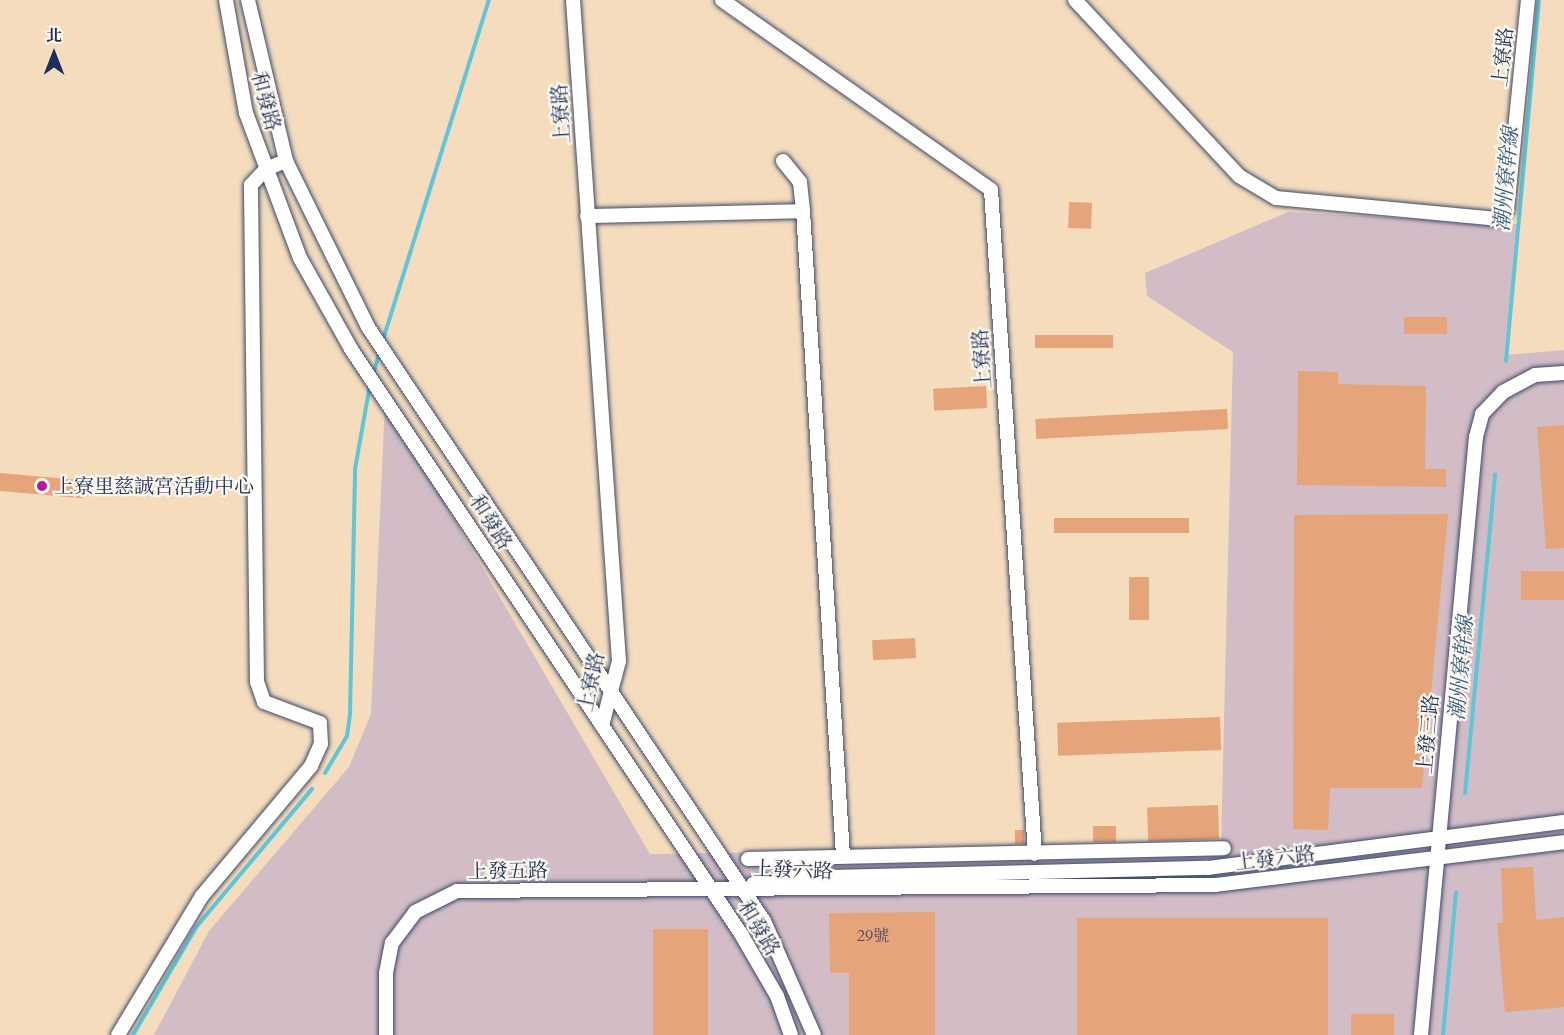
<!DOCTYPE html>
<html>
<head>
<meta charset="utf-8">
<style>
	body { margin:0 }
	#map { position:relative; width:1564px; height:1035px; overflow:hidden; background:#f4dcbd; font-family:Cardo,"Noto Serif TC",serif }
	div>[style] { position:absolute }
	.industrial>* { inset:0; background:#d2bdc6 }
	.stream>* { height:4px; margin:-2px; padding:0 2px; transform-origin:2px; border-radius:2px; background:#5dc6d9 }
	.building>* { inset:0; background:#e5a47a; transform-origin:0 0 }
	.roads { filter:drop-shadow(0 0 2px #3c496c) drop-shadow(0 0 2px #3c496c) }
	.minor>* { height:14px; margin:-7px; padding:0 7px; transform-origin:7px; border-radius:7px; background:#fff }
	.dots>* { width:16px; height:16px; translate:-50% -50%; box-sizing:border-box; border:3px solid #fbf7ec; border-radius:50% }
	span { translate:-50% -50%; white-space:nowrap; text-align:center; line-height:1.15; -webkit-text-stroke:4.5px #fbf7ec; paint-order:stroke }
	.number-label { font-size:16px; color:#4e4c65 }
	.number-label span { -webkit-text-stroke-width:0 }
	.street-label { font-size:20px; color:#1b2f5e }
	.poi-label { font-size:20px; color:#1b2f5e }
	.left { translate:0 -50%; text-align:left }
	.water-label { font-size:21px; color:#2f5c83; font-style:italic }
	.north { position:absolute; left:24px; top:24px; width:60px; height:60px; -webkit-text-stroke:4px #fbf7ec; paint-order:stroke; rotate:0deg; font-size:16px; font-weight:700; line-height:24px; text-align:center; color:#1b2f5e }
	.north::after { content:''; display:block; margin:auto; width:21px; height:27px; background:#1b2f5e; clip-path:polygon(50% 0,100% 100%,50% 72%,0 100%) }
</style>
</head>
<body>
<div id="map">
	<div class="industrial">
		<div style="clip-path:polygon(1288px 212px,1517px 224px,1507px 355px,1564px 350px,1564px 1035px,154px 1035px,209px 931px,349px 767px,371px 714px,385px 401px,650px 854px,1221px 845px,1233px 352px,1147px 296px,1145px 273px)"></div>
	</div>
	<div class="stream">
		<div style="left:382px;top:343px;width:359px;rotate:-72.7deg"></div>
		<div style="left:1506px;top:361px;width:363px;rotate:-84.8deg"></div>
		<div style="left:373px;top:375px;width:26px;rotate:-74deg"></div>
		<div style="left:325px;top:773px;width:43px;rotate:-59.3deg"></div>
		<div style="left:347px;top:736px;width:22px;rotate:-82deg"></div>
		<div style="left:350px;top:714px;width:245px;rotate:-88.8deg"></div>
		<div style="left:355px;top:469px;width:85px;rotate:-79.9deg"></div>
		<div style="left:1465px;top:793px;width:320px;rotate:-84.6deg"></div>
		<div style="left:133px;top:1035px;width:126px;rotate:-59.6deg"></div>
		<div style="left:197px;top:926px;width:179px;rotate:-50deg"></div>
		<div style="left:1443px;top:1035px;width:143px;rotate:-84.8deg"></div>
	</div>
	<div class="building">
		<div style="left:1069px;top:202px;width:23px;height:26px;rotate:2deg"></div>
		<div style="left:1404px;top:317px;width:43px;height:17px"></div>
		<div style="left:1113px;top:335px;width:13px;height:78px;rotate:90deg"></div>
		<div style="clip-path:polygon(1298px 371px,1338px 372px,1338px 384px,1426px 386px,1425px 469px,1446px 469px,1446px 487px,1297px 485px)"></div>
		<div style="left:986px;top:386px;width:22px;height:53px;rotate:87deg"></div>
		<div style="left:1227px;top:409px;width:20px;height:192px;rotate:87deg"></div>
		<div style="clip-path:polygon(1564px 425px,1564px 548px,1546px 549px,1537px 427px)"></div>
		<div style="left:0;top:473px;width:85px;height:18px;rotate:5deg"></div>
		<div style="clip-path:polygon(1448px 514px,1422px 788px,1330px 788px,1328px 830px,1293px 829px,1294px 515px)"></div>
		<div style="left:1189px;top:518px;width:15px;height:135px;rotate:90deg"></div>
		<div style="left:1564px;top:571px;width:29px;height:43px;rotate:90deg"></div>
		<div style="left:1129px;top:577px;width:20px;height:43px"></div>
		<div style="left:915px;top:638px;width:20px;height:43px;rotate:87deg"></div>
		<div style="left:1220px;top:717px;width:33px;height:163px;rotate:88deg"></div>
		<div style="left:1218px;top:805px;width:34px;height:71px;rotate:88deg"></div>
		<div style="left:1093px;top:826px;width:23px;height:16px"></div>
		<div style="left:1015px;top:830px;width:9px;height:14px"></div>
		<div style="clip-path:polygon(1533px 867px,1536px 920px,1564px 917px,1564px 1007px,1505px 1012px,1497px 923px,1503px 923px,1501px 868px)"></div>
		<div style="clip-path:polygon(935px 912px,935px 1035px,849px 1035px,849px 973px,830px 973px,829px 913px)"></div>
		<div style="left:1328px;top:918px;width:117px;height:251px;rotate:90deg"></div>
		<div style="left:653px;top:929px;width:55px;height:106px"></div>
		<div style="left:1351px;top:1014px;width:43px;height:21px"></div>
	</div>
	<div class="roads">
		<div class="minor">
			<div style="left:226px;top:0;width:115px;rotate:80deg"></div>
			<div style="left:246px;top:113px;width:155px;rotate:69.6deg"></div>
			<div style="left:300px;top:258px;width:104px;rotate:60.7deg"></div>
			<div style="left:351px;top:349px;width:703px;rotate:56.31deg"></div>
			<div style="left:741px;top:934px;width:72px;rotate:59.9deg"></div>
			<div style="left:777px;top:996px;width:41px;rotate:70.3deg"></div>
			<div style="left:248px;top:0;width:165px;rotate:76.7deg"></div>
			<div style="left:286px;top:161px;width:185px;rotate:63.7deg"></div>
			<div style="left:368px;top:327px;width:714px;rotate:56.31deg"></div>
			<div style="left:764px;top:921px;width:124px;rotate:66.3deg"></div>
			<div style="left:573px;top:0;width:663px;rotate:86.02deg"></div>
			<div style="left:619px;top:661px;width:67px;rotate:104.7deg"></div>
			<div style="left:722px;top:0;width:329px;rotate:35.2deg"></div>
			<div style="left:991px;top:190px;width:665px;rotate:86.21deg"></div>
			<div style="left:1075px;top:0;width:241px;rotate:47deg"></div>
			<div style="left:1239px;top:176px;width:43px;rotate:30.7deg"></div>
			<div style="left:1276px;top:198px;width:222px;rotate:5.4deg"></div>
			<div style="left:1497px;top:219px;width:13px;rotate:-42deg"></div>
			<div style="left:1507px;top:210px;width:211px;rotate:-84.3deg"></div>
			<div style="left:783px;top:161px;width:27px;rotate:51deg"></div>
			<div style="left:800px;top:182px;width:29px;rotate:84deg"></div>
			<div style="left:803px;top:211px;width:645px;rotate:86.45deg"></div>
			<div style="left:587px;top:216px;width:216px;rotate:-1.3deg"></div>
			<div style="left:748px;top:859px;width:476px;rotate:-1.3deg"></div>
			<div style="left:753px;top:884px;width:38px;rotate:-9deg"></div>
			<div style="left:791px;top:878px;width:417px;rotate:-1.4deg"></div>
			<div style="left:1208px;top:868px;width:359px;rotate:-7.4deg"></div>
			<div style="left:118px;top:1035px;width:162px;rotate:-58.9deg"></div>
			<div style="left:202px;top:896px;width:170px;rotate:-50deg"></div>
			<div style="left:311px;top:766px;width:24px;rotate:-66deg"></div>
			<div style="left:321px;top:744px;width:21px;rotate:-93deg"></div>
			<div style="left:320px;top:723px;width:60px;rotate:-159.4deg"></div>
			<div style="left:264px;top:702px;width:21px;rotate:-109deg"></div>
			<div style="left:257px;top:682px;width:497px;rotate:-90.7deg"></div>
			<div style="left:251px;top:185px;width:22px;rotate:-47deg"></div>
			<div style="left:266px;top:169px;width:22px;rotate:-22deg"></div>
			<div style="left:386px;top:1035px;width:62px;rotate:-90deg"></div>
			<div style="left:386px;top:973px;width:31px;rotate:-79deg"></div>
			<div style="left:392px;top:943px;width:39px;rotate:-53deg"></div>
			<div style="left:415px;top:912px;width:47px;rotate:-26.6deg"></div>
			<div style="left:457px;top:891px;width:758px;rotate:-0.45deg"></div>
			<div style="left:1215px;top:885px;width:352px;rotate:-7deg"></div>
			<div style="left:1421px;top:1035px;width:601px;rotate:-84.75deg"></div>
			<div style="left:1476px;top:437px;width:24px;rotate:-75deg"></div>
			<div style="left:1482px;top:414px;width:30px;rotate:-46deg"></div>
			<div style="left:1503px;top:392px;width:36px;rotate:-28deg"></div>
			<div style="left:1535px;top:375px;width:29px;rotate:-4deg"></div>
		</div>
	</div>
	<div class="dots">
		<div style="left:42px;top:486px;background:#b5179e"></div>
	</div>
	<div class="number-label">
		<span style="left:873px;top:936px">29號</span>
	</div>
	<div class="street-label">
		<span style="left:1503px;top:57px;rotate:-84deg">上寮路</span>
		<span style="left:266px;top:101px;rotate:75deg">和發路</span>
		<span style="left:561px;top:114px;rotate:-94deg">上寮路</span>
		<span style="left:982px;top:359px;rotate:-94deg">上寮路</span>
		<span style="left:491px;top:522px;rotate:58deg">和發路</span>
		<span style="left:591px;top:682px;rotate:-78deg">上寮路</span>
		<span style="left:1428px;top:734px;rotate:-85deg">上發三路</span>
		<span style="left:1275px;top:858px;rotate:-7deg">上發六路</span>
		<span style="left:793px;top:870px;rotate:2deg">上發六路</span>
		<span style="left:508px;top:871px;rotate:-1deg">上發五路</span>
		<span style="left:759px;top:928px;rotate:59deg">和發路</span>
	</div>
	<div class="poi-label">
		<span class="left" style="left:54px;top:486px">上寮里慈誠宮活動中心</span>
	</div>
	<div class="water-label">
		<span style="left:1507px;top:179px;rotate:-85deg">潮州寮幹線</span>
		<span style="left:1462px;top:668px;rotate:-85deg">潮州寮幹線</span>
	</div>
	<div class="north">北</div>
</div>
</body>
</html>
